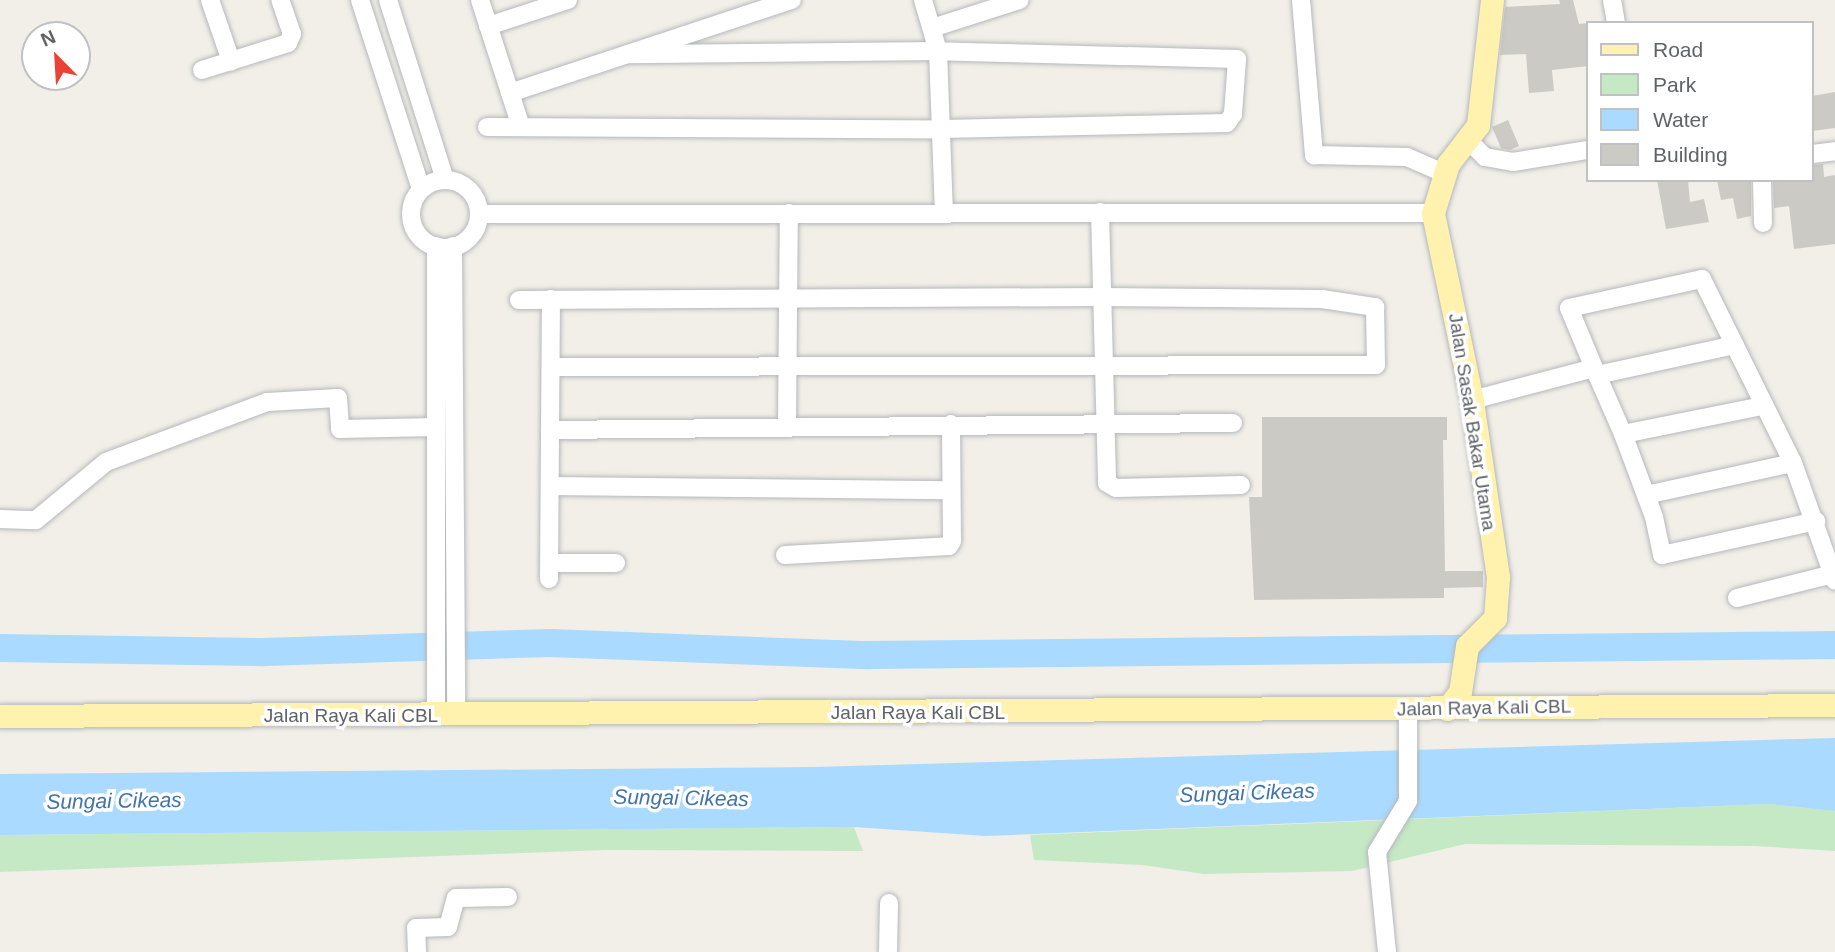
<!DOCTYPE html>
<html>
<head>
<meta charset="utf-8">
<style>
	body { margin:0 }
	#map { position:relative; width:1835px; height:952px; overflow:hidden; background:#f1efe8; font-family:Helvetica,sans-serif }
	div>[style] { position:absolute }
	.green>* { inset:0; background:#c5e8c5 }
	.water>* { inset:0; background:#aadaff }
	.river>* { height:28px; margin:-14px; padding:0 14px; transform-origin:14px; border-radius:14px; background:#aadaff }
	.building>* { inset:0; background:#cccac5 }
	.roads { filter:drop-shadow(0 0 2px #b5b8bc) drop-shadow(0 0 2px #b5b8bc) }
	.minor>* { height:18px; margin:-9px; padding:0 9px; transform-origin:9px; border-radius:9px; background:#fff }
	.minor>.ring { margin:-9px; padding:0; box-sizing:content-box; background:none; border:18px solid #fff; border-radius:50% }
	.major>* { height:23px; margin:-11.5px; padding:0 11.5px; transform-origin:11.5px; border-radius:11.5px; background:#fff2af }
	span { translate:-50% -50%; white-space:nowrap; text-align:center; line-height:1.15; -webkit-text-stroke:7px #fff; paint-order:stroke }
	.street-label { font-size:19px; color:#5f6368 }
	.water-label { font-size:21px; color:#4174aa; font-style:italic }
	.legend { position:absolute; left:1586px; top:21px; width:228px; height:161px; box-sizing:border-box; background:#fff; border:2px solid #bfc1c3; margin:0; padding:9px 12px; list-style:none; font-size:21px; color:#5f6368 }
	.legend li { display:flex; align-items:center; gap:14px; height:35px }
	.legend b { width:35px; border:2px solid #bfc1c3 }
	.north { position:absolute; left:21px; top:21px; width:70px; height:70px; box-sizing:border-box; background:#fff; border:2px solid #bfc1c3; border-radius:50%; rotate:336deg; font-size:19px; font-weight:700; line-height:28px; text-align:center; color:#5f6368 }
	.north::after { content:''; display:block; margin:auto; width:24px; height:32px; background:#ea4335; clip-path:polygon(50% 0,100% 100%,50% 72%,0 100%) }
</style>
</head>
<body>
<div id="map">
	<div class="green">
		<div style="clip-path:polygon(1768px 804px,1835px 811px,1835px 851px,1754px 846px,1465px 844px,1352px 871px,1204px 874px,1143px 865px,1034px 860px,1030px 835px)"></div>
		<div style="clip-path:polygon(854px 827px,863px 851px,606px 850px,0 872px,0 835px)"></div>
	</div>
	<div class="water">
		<div style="clip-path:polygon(1835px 738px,1835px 811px,1768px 804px,985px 836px,854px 827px,0 835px,0 774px,814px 767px)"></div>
	</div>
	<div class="river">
		<div style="left:0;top:648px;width:264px;rotate:0.9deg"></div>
		<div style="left:264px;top:652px;width:286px;rotate:-1.8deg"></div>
		<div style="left:550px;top:643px;width:319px;rotate:2.2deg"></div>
		<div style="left:869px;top:655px;width:966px;rotate:-0.59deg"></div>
	</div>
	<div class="building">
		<div style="clip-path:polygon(1559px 0,1573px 0,1579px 24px,1588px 23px,1588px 66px,1552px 70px,1554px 91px,1529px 93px,1526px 54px,1500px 55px,1505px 7px,1560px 4px)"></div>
		<div style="clip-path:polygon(1835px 92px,1835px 128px,1812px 131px,1812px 96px)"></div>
		<div style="clip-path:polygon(1508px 120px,1519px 146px,1510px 150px,1501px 148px,1492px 127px)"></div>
		<div style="clip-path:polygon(1823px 164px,1824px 177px,1835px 175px,1835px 244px,1794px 249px,1789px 206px,1774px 208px,1773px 180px,1812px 180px,1812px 165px)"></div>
		<div style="clip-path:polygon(1657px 180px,1688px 180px,1690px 202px,1704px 199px,1709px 222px,1666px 229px)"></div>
		<div style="clip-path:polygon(1717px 180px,1751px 180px,1751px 216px,1737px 219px,1733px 198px,1721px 200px)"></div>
		<div style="clip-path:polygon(1262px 417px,1447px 417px,1447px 440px,1443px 440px,1445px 571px,1483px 571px,1483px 587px,1444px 588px,1444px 598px,1254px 600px,1249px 497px,1262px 497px)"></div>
	</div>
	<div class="roads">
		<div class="minor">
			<div style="left:210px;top:0;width:65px;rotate:71deg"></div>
			<div style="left:360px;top:0;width:199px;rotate:72.1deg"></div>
			<div style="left:388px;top:0;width:189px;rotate:72.4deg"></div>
			<div style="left:480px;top:0;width:133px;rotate:72.1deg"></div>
			<div style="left:923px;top:0;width:53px;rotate:73.6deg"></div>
			<div style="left:938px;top:51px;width:162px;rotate:87.9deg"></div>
			<div style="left:1301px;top:0;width:156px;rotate:85.2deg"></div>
			<div style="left:1314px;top:155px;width:93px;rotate:1.2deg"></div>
			<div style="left:1407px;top:157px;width:43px;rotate:23.6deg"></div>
			<div style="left:1612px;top:0;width:23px;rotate:80deg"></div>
			<div style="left:488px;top:26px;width:84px;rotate:-18deg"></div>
			<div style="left:932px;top:28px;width:92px;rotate:-17.7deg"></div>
			<div style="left:202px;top:70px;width:90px;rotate:-17.4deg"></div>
			<div style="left:288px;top:43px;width:10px;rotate:-66deg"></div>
			<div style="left:292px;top:34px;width:36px;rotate:-109deg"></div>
			<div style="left:510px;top:93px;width:297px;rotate:-18.3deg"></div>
			<div style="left:487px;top:127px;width:455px;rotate:0.3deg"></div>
			<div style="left:942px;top:129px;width:285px;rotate:-1.2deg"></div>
			<div style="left:1227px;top:123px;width:11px;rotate:-56deg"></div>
			<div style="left:1233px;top:114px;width:55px;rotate:-85.8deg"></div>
			<div style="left:1237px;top:59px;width:299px;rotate:-178.5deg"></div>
			<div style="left:938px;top:51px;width:311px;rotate:179.4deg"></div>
			<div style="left:1469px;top:141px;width:23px;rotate:45deg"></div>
			<div style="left:1485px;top:157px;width:28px;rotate:10deg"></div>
			<div style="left:1513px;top:162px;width:76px;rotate:-9.1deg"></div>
			<div style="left:1812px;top:154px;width:23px;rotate:-7deg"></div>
			<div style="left:1762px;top:180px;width:43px;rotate:88.7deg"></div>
			<div class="ring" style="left:411px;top:180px;width:50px;height:50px"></div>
			<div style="left:1100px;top:212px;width:271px;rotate:88.5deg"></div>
			<div style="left:1107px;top:483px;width:10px;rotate:29deg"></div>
			<div style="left:1116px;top:488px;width:125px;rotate:-1.4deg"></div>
			<div style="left:479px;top:214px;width:954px;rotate:-0.06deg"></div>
			<div style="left:436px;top:246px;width:470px;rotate:90deg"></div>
			<div style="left:453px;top:246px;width:470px;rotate:89.6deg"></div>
			<div style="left:519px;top:300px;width:581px;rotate:-0.3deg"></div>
			<div style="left:1100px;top:297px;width:222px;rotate:0.5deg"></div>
			<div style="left:1322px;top:299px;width:54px;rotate:8.6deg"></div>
			<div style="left:1375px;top:307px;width:58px;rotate:89deg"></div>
			<div style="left:1376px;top:365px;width:825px;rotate:179.86deg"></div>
			<div style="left:1594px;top:368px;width:65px;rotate:-112.6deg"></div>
			<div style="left:1569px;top:308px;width:136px;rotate:-12.3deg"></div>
			<div style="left:1702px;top:279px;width:205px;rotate:63.7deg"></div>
			<div style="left:1793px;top:463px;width:125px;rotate:70.4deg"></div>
			<div style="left:1597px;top:375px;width:141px;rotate:-12.3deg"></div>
			<div style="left:1472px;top:400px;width:126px;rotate:-14.7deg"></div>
			<div style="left:1594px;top:368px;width:72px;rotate:66.3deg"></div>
			<div style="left:1762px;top:406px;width:142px;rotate:168.6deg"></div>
			<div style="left:1623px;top:434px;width:89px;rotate:69.5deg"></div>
			<div style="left:1654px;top:517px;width:39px;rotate:78deg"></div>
			<div style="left:1662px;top:555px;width:158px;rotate:-12.4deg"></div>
			<div style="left:787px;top:425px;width:212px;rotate:-89.5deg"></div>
			<div style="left:550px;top:430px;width:683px;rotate:-0.59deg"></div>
			<div style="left:550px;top:486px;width:401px;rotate:0.6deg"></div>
			<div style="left:1646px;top:495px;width:150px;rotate:-12.3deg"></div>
			<div style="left:0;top:519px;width:36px;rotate:2deg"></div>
			<div style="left:36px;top:520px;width:91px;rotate:-39.6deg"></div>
			<div style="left:106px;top:462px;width:172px;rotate:-20.4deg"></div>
			<div style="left:267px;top:402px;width:71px;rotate:-3.2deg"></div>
			<div style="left:338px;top:398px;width:31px;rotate:86deg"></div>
			<div style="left:340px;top:429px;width:96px;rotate:-1.2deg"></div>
			<div style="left:785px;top:555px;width:164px;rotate:-3.1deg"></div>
			<div style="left:949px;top:546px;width:6px;rotate:-59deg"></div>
			<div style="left:952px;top:541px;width:117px;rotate:-90.5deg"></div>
			<div style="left:550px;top:563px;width:66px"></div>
			<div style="left:549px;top:579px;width:280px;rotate:-89.6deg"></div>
			<div style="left:1737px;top:598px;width:99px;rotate:-14deg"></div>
			<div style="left:417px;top:952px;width:24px;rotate:-92deg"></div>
			<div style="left:416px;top:928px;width:32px;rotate:-2deg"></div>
			<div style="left:448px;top:927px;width:30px;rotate:-75deg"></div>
			<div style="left:456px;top:898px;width:52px;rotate:-1.1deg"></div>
			<div style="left:888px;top:952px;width:49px;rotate:-88.8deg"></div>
			<div style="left:1387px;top:952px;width:100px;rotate:-95.7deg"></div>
			<div style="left:1377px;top:852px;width:60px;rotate:-58.7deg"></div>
			<div style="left:1408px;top:801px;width:92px;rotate:-90deg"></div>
		</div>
		<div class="major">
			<div style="left:1447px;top:709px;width:21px;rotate:-53deg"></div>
			<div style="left:1460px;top:692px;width:47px;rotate:-81.3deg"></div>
			<div style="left:1467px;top:646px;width:40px;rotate:-45deg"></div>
			<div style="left:1495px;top:618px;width:41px;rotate:-85.8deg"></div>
			<div style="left:1498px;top:577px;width:179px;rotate:-98.4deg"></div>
			<div style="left:1472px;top:400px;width:191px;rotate:-101.8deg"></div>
			<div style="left:1433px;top:213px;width:51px;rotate:-73deg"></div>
			<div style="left:1448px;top:164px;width:49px;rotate:-52.4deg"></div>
			<div style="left:1478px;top:125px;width:126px;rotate:-83.6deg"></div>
			<div style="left:0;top:716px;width:1835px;rotate:-0.34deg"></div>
		</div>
	</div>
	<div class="street-label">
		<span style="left:1472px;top:422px;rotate:81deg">Jalan Sasak Bakar Utama</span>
		<span style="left:1484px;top:708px;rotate:-1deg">Jalan Raya Kali CBL</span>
		<span style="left:918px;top:713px">Jalan Raya Kali CBL</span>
		<span style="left:351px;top:716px">Jalan Raya Kali CBL</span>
	</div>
	<div class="water-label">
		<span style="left:1247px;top:793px;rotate:-2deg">Sungai Cikeas</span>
		<span style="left:681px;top:798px;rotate:1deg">Sungai Cikeas</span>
		<span style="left:114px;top:801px;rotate:-1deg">Sungai Cikeas</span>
	</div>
	<ul class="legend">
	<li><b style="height:9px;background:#fff2af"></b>Road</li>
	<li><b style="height:19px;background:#c5e8c5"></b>Park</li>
	<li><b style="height:19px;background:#aadaff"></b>Water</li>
	<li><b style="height:19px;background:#cccac5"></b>Building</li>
	</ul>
	<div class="north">N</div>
</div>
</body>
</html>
